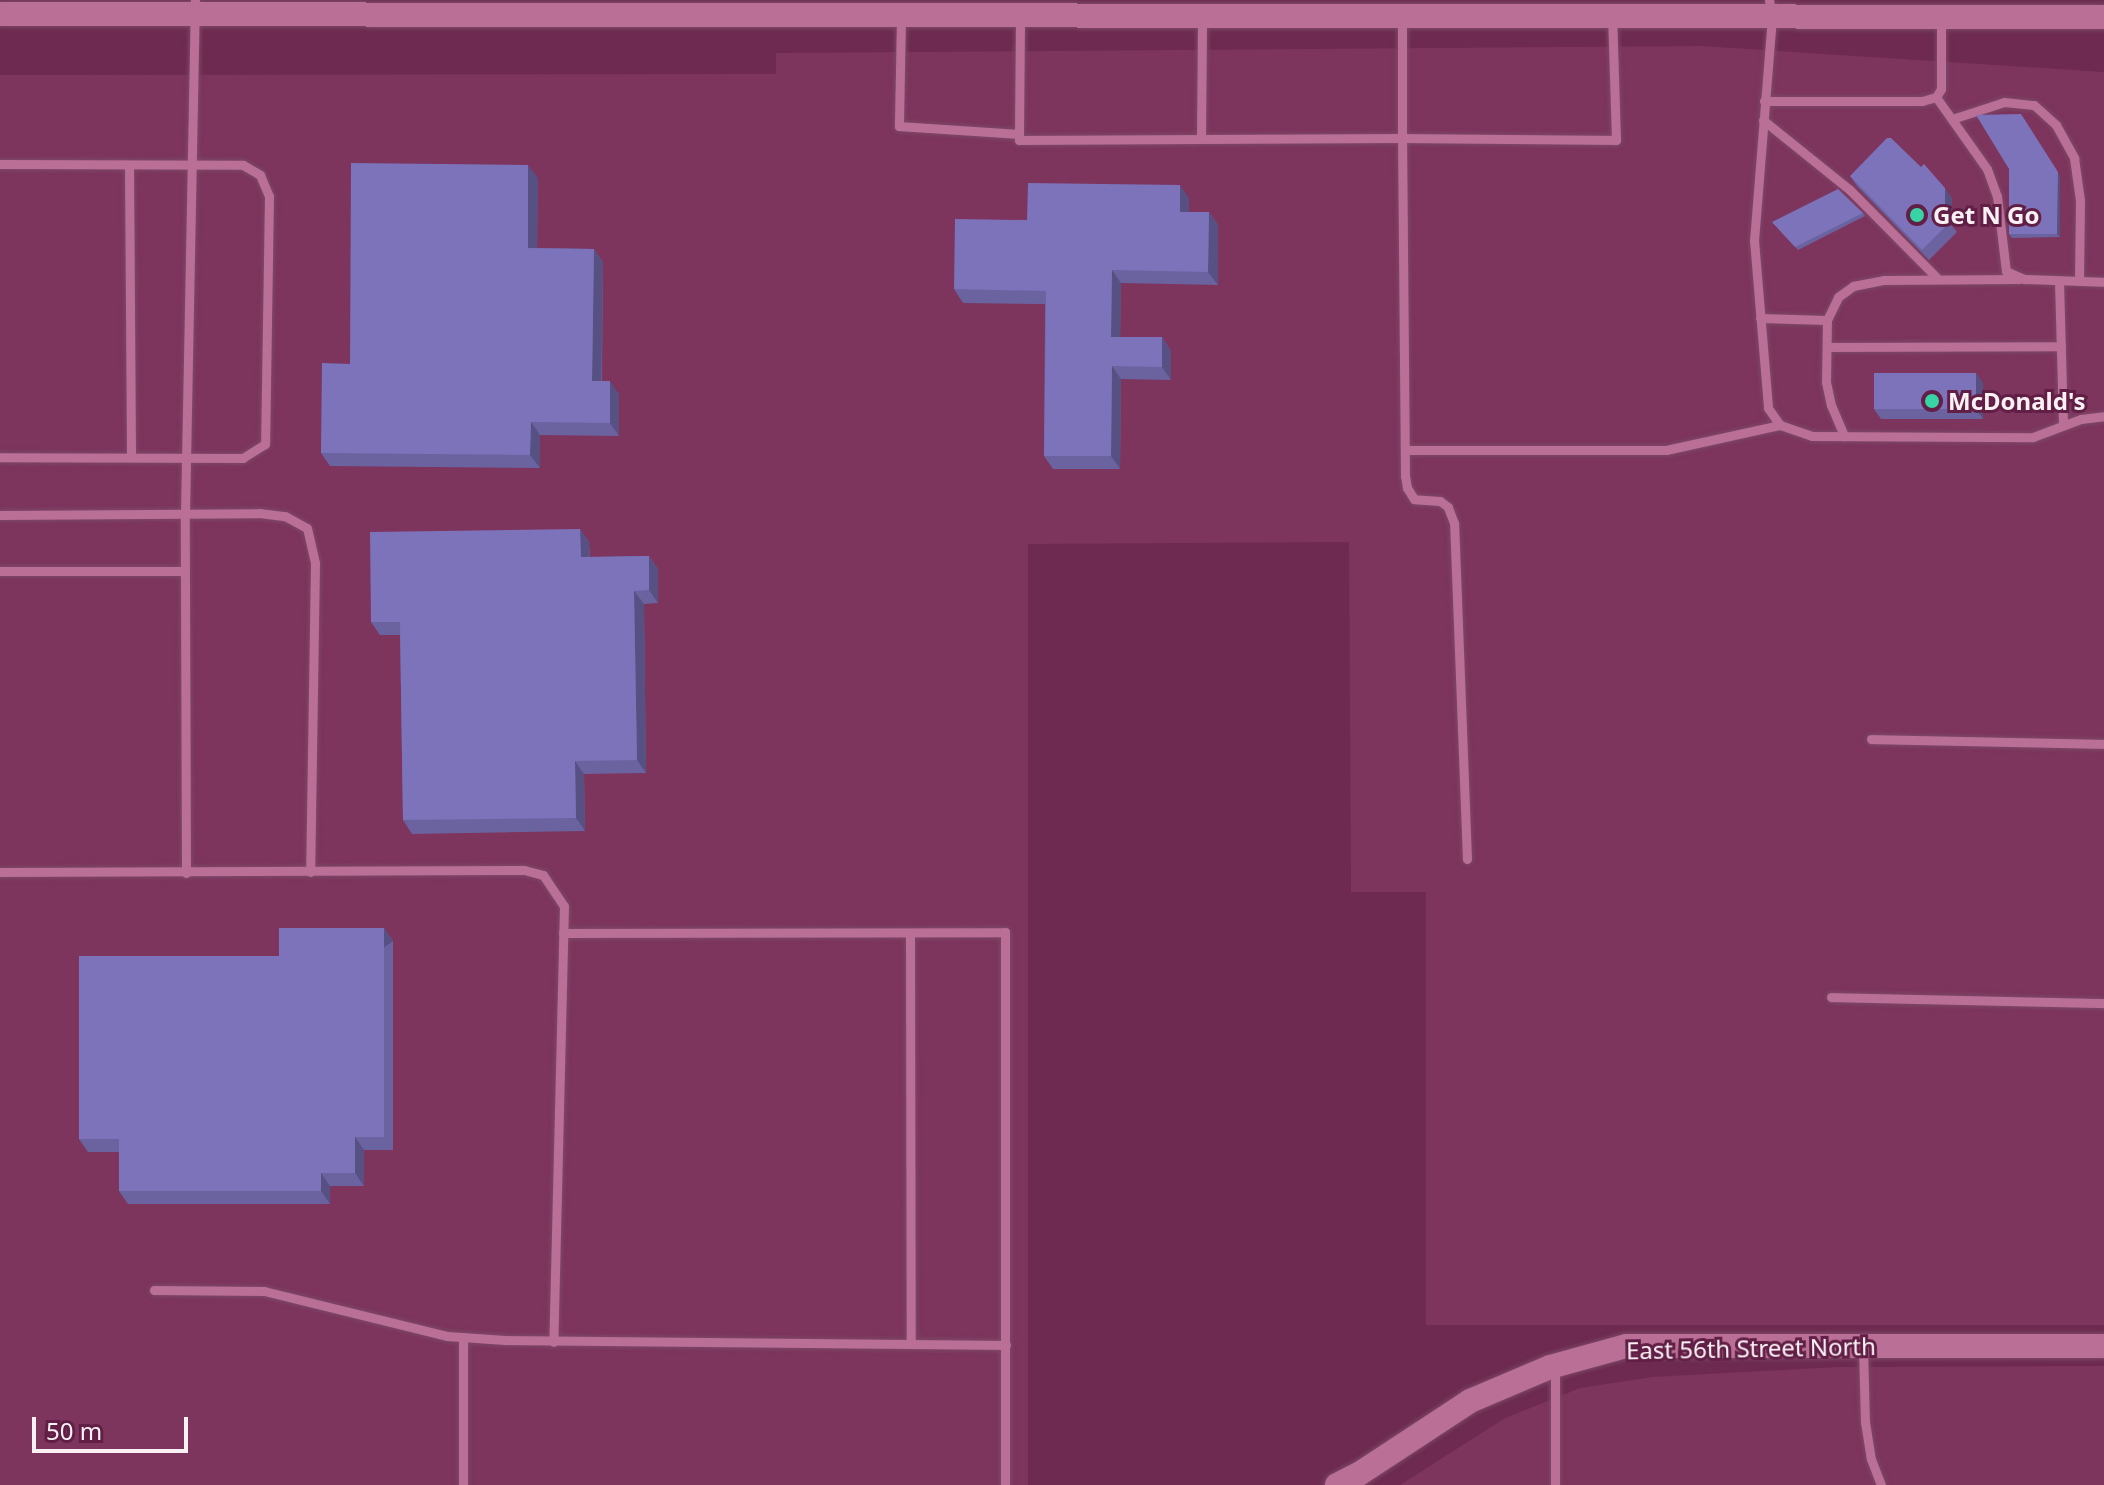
<!DOCTYPE html>
<html>
<head>
<meta charset="utf-8">
<style>
	body { margin:0 }
	#map { position:relative; width:2104px; height:1485px; overflow:hidden; background:#6e2a50; font-family:"Noto Sans",sans-serif }
	div>[style] { position:absolute }
	.built>* { inset:0; background:#7d345d }
	.roads { filter:drop-shadow(0 0 2px #7c4868) drop-shadow(0 0 2px #7c4868) }
	.lane>* { height:9px; margin:-4.5px; padding:0 4.5px; transform-origin:4.5px; border-radius:4.5px; background:#ba6f96 }
	.secondary>* { height:24px; margin:-12px; padding:0 12px; transform-origin:12px; border-radius:12px; background:#ba6f96 }
	.wall>* { inset:0; background:#6b63a0 }
	.shaded-wall>* { inset:0; background:#575082; transform-origin:0 0 }
	.building>* { inset:0; background:#7c73ba; transform-origin:0 0 }
	.dots>* { width:22px; height:22px; translate:-50% -50%; box-sizing:border-box; border:4px solid #621f46; border-radius:50% }
	span { translate:-50% -50%; white-space:nowrap; text-align:center; line-height:1.15; -webkit-text-stroke:6px #621f46; paint-order:stroke }
	.poi-label { font-size:24px; color:#faf1f5; font-weight:700 }
	.left { translate:0 -50%; text-align:left }
	.street-label { font-size:24px; color:#faf1f5 }
	.scale { position:absolute; left:32px; top:1417px; width:156px; height:36px; box-sizing:border-box; border:4px solid #faf1f5; border-top:0; padding-left:10px; font-size:24px; line-height:28px; white-space:nowrap; color:#faf1f5; -webkit-text-stroke:6px #621f46; paint-order:stroke }
</style>
</head>
<body>
<div id="map">
	<div class="built">
		<div style="clip-path:polygon(1702px 46px,2104px 72px,2104px 1325px,1426px 1325px,1426px 892px,1351px 892px,1349px 542px,1028px 544px,1028px 1485px,0 1485px,0 75px,776px 74px,776px 53px)"></div>
		<div style="clip-path:polygon(2104px 1366px,2104px 1485px,1400px 1485px,1505px 1418px,1580px 1388px,1652px 1377px,1837px 1367px)"></div>
	</div>
	<div class="roads">
		<div class="lane">
			<div style="left:1769px;top:0;width:17px;rotate:80deg"></div>
			<div style="left:1772px;top:17px;width:224px;rotate:94.6deg"></div>
			<div style="left:1754px;top:240px;width:169px;rotate:85.2deg"></div>
			<div style="left:1768px;top:408px;width:21px;rotate:55deg"></div>
			<div style="left:1780px;top:425px;width:34px;rotate:19deg"></div>
			<div style="left:1812px;top:436px;width:221px;rotate:0.3deg"></div>
			<div style="left:2033px;top:437px;width:51px;rotate:-20.6deg"></div>
			<div style="left:2081px;top:419px;width:23px;rotate:-7deg"></div>
			<div style="left:901px;top:18px;width:108px;rotate:91.1deg"></div>
			<div style="left:899px;top:126px;width:120px;rotate:3.8deg"></div>
			<div style="left:1020px;top:19px;width:121px;rotate:90.5deg"></div>
			<div style="left:1019px;top:140px;width:182px;rotate:-0.3deg"></div>
			<div style="left:1201px;top:139px;width:122px;rotate:-89.5deg"></div>
			<div style="left:1936px;top:97px;width:88px;rotate:54.7deg"></div>
			<div style="left:1987px;top:169px;width:29px;rotate:70deg"></div>
			<div style="left:1997px;top:196px;width:76px;rotate:83.2deg"></div>
			<div style="left:2006px;top:271px;width:20px;rotate:24deg"></div>
			<div style="left:2024px;top:279px;width:80px;rotate:2.1deg"></div>
			<div style="left:1764px;top:101px;width:158px"></div>
			<div style="left:1922px;top:101px;width:15px;rotate:-16deg"></div>
			<div style="left:1936px;top:97px;width:9px;rotate:-58deg"></div>
			<div style="left:1941px;top:89px;width:71px;rotate:-90deg"></div>
			<div style="left:1952px;top:119px;width:55px;rotate:-18.1deg"></div>
			<div style="left:2004px;top:102px;width:30px;rotate:6deg"></div>
			<div style="left:2034px;top:105px;width:30px;rotate:42deg"></div>
			<div style="left:2056px;top:125px;width:38px;rotate:61deg"></div>
			<div style="left:2074px;top:158px;width:42px;rotate:81.9deg"></div>
			<div style="left:2080px;top:200px;width:81px;rotate:90.7deg"></div>
			<div style="left:1763px;top:120px;width:112px;rotate:38.8deg"></div>
			<div style="left:1850px;top:190px;width:122px;rotate:45.3deg"></div>
			<div style="left:1201px;top:139px;width:201px;rotate:-0.3deg"></div>
			<div style="left:1402px;top:138px;width:120px;rotate:-90deg"></div>
			<div style="left:0;top:164px;width:243px;rotate:0.2deg"></div>
			<div style="left:243px;top:165px;width:20px;rotate:30deg"></div>
			<div style="left:260px;top:175px;width:23px;rotate:67deg"></div>
			<div style="left:269px;top:196px;width:248px;rotate:90.9deg"></div>
			<div style="left:265px;top:444px;width:26px;rotate:148deg"></div>
			<div style="left:243px;top:458px;width:243px;rotate:-179.8deg"></div>
			<div style="left:129px;top:165px;width:292px;rotate:89.6deg"></div>
			<div style="left:2059px;top:281px;width:144px;rotate:88.4deg"></div>
			<div style="left:1760px;top:318px;width:67px;rotate:1.7deg"></div>
			<div style="left:1827px;top:320px;width:25px;rotate:-64deg"></div>
			<div style="left:1838px;top:297px;width:19px;rotate:-36deg"></div>
			<div style="left:1853px;top:286px;width:32px;rotate:-11deg"></div>
			<div style="left:1884px;top:280px;width:135px;rotate:-0.4deg"></div>
			<div style="left:1827px;top:320px;width:62px;rotate:90.9deg"></div>
			<div style="left:1826px;top:382px;width:24px;rotate:78deg"></div>
			<div style="left:1831px;top:405px;width:34px;rotate:67deg"></div>
			<div style="left:1827px;top:347px;width:234px;rotate:-0.2deg"></div>
			<div style="left:1405px;top:450px;width:261px"></div>
			<div style="left:1666px;top:450px;width:117px;rotate:-12.4deg"></div>
			<div style="left:0;top:515px;width:259px;rotate:-0.4deg"></div>
			<div style="left:259px;top:513px;width:26px;rotate:7deg"></div>
			<div style="left:285px;top:516px;width:25px;rotate:29deg"></div>
			<div style="left:307px;top:528px;width:36px;rotate:77deg"></div>
			<div style="left:315px;top:563px;width:309px;rotate:90.9deg"></div>
			<div style="left:0;top:571px;width:185px"></div>
			<div style="left:1871px;top:739px;width:233px;rotate:1.2deg"></div>
			<div style="left:1467px;top:859px;width:336px;rotate:-92.2deg"></div>
			<div style="left:1454px;top:523px;width:17px;rotate:-111deg"></div>
			<div style="left:1448px;top:507px;width:10px;rotate:-143deg"></div>
			<div style="left:1440px;top:501px;width:26px;rotate:-176deg"></div>
			<div style="left:1414px;top:499px;width:13px;rotate:-122deg"></div>
			<div style="left:1407px;top:488px;width:12px;rotate:-99deg"></div>
			<div style="left:1405px;top:476px;width:338px;rotate:-90.5deg"></div>
			<div style="left:1402px;top:138px;width:214px;rotate:0.5deg"></div>
			<div style="left:1616px;top:140px;width:124px;rotate:-91.8deg"></div>
			<div style="left:0;top:872px;width:524px;rotate:-0.22deg"></div>
			<div style="left:524px;top:870px;width:20px;rotate:15deg"></div>
			<div style="left:543px;top:875px;width:37px;rotate:56deg"></div>
			<div style="left:564px;top:906px;width:436px;rotate:91.4deg"></div>
			<div style="left:186px;top:873px;width:359px;rotate:-90.2deg"></div>
			<div style="left:185px;top:514px;width:514px;rotate:-88.89deg"></div>
			<div style="left:563px;top:933px;width:442px;rotate:-0.1deg"></div>
			<div style="left:1005px;top:932px;width:553px;rotate:90deg"></div>
			<div style="left:910px;top:933px;width:411px;rotate:89.9deg"></div>
			<div style="left:1831px;top:997px;width:273px;rotate:1.3deg"></div>
			<div style="left:154px;top:1290px;width:110px;rotate:0.5deg"></div>
			<div style="left:264px;top:1291px;width:188px;rotate:13.8deg"></div>
			<div style="left:447px;top:1336px;width:58px;rotate:3.9deg"></div>
			<div style="left:505px;top:1340px;width:501px;rotate:0.57deg"></div>
			<div style="left:463px;top:1337px;width:148px;rotate:90deg"></div>
			<div style="left:1863px;top:1347px;width:75px;rotate:88.5deg"></div>
			<div style="left:1865px;top:1422px;width:37px;rotate:81deg"></div>
			<div style="left:1871px;top:1459px;width:28px;rotate:69deg"></div>
			<div style="left:1555px;top:1485px;width:117px;rotate:-90deg"></div>
		</div>
		<div class="secondary">
			<div style="left:0;top:14px;width:2104px;rotate:0.08deg"></div>
			<div style="left:1337px;top:1485px;width:25px;rotate:-27deg"></div>
			<div style="left:1359px;top:1474px;width:133px;rotate:-33.3deg"></div>
			<div style="left:1470px;top:1401px;width:87px;rotate:-23deg"></div>
			<div style="left:1550px;top:1367px;width:79px;rotate:-15.4deg"></div>
			<div style="left:1626px;top:1346px;width:478px"></div>
		</div>
	</div>
	<div class="wall">
		<div style="clip-path:polygon(1850px 176px,1952px 198px,1952px 226px,1957px 232px,1929px 260px,1857px 186px)"></div>
		<div style="clip-path:polygon(2060px 176px,2060px 237px,2012px 238px,2009px 234px)"></div>
		<div style="clip-path:polygon(538px 178px,537px 248px,594px 249px,603px 262px,602px 381px,619px 394px,619px 436px,540px 435px,540px 468px,330px 466px,321px 453px,350px 364px)"></div>
		<div style="clip-path:polygon(1189px 198px,1189px 212px,1209px 212px,1218px 225px,1218px 285px,1121px 283px,1120px 337px,1162px 337px,1171px 351px,1171px 380px,1121px 379px,1120px 469px,1053px 469px,1044px 456px,1045px 304px,963px 303px,954px 289px,1027px 220px)"></div>
		<div style="clip-path:polygon(1863px 213px,1865px 216px,1798px 250px,1772px 222px)"></div>
		<div style="clip-path:polygon(1983px 383px,1983px 419px,1881px 419px,1874px 409px)"></div>
		<div style="clip-path:polygon(580px 529px,589px 542px,590px 557px,649px 556px,658px 569px,658px 603px,644px 604px,646px 773px,584px 774px,585px 831px,412px 834px,403px 820px,400px 635px,380px 635px,371px 622px)"></div>
		<div style="clip-path:polygon(384px 928px,393px 941px,393px 1150px,364px 1150px,364px 1186px,330px 1186px,330px 1204px,128px 1204px,119px 1191px,119px 1152px,88px 1152px,79px 1139px,279px 956px)"></div>
	</div>
	<div class="shaded-wall">
		<div style="clip-path:polygon(2021px 114px,2060px 176px,2060px 237px,2057px 234px)"></div>
		<div style="clip-path:polygon(528px 165px,538px 178px,537px 261px,528px 248px)"></div>
		<div style="clip-path:polygon(1180px 185px,1189px 198px,1189px 225px,1180px 212px)"></div>
		<div style="clip-path:polygon(1945px 188px,1952px 198px,1952px 226px,1945px 218px)"></div>
		<div style="clip-path:polygon(1209px 212px,1218px 225px,1218px 285px,1208px 272px)"></div>
		<div style="clip-path:polygon(594px 249px,603px 262px,601px 394px,592px 381px)"></div>
		<div style="clip-path:polygon(1112px 270px,1121px 283px,1120px 350px,1111px 337px)"></div>
		<div style="clip-path:polygon(1162px 337px,1171px 351px,1171px 380px,1162px 367px)"></div>
		<div style="clip-path:polygon(1112px 366px,1121px 379px,1120px 469px,1111px 456px)"></div>
		<div style="clip-path:polygon(1976px 373px,1983px 383px,1983px 419px,1976px 409px)"></div>
		<div style="clip-path:polygon(610px 381px,619px 394px,619px 436px,610px 423px)"></div>
		<div style="clip-path:polygon(531px 422px,540px 435px,540px 468px,530px 455px)"></div>
		<div style="clip-path:polygon(580px 529px,589px 542px,590px 570px,581px 557px)"></div>
		<div style="clip-path:polygon(649px 556px,658px 569px,658px 603px,649px 590px)"></div>
		<div style="clip-path:polygon(634px 591px,644px 604px,646px 773px,637px 760px)"></div>
		<div style="clip-path:polygon(575px 761px,584px 774px,585px 831px,576px 818px)"></div>
		<div style="left:384px;top:928px;width:16px;height:209px;rotate:55deg"></div>
		<div style="clip-path:polygon(355px 1137px,364px 1150px,364px 1186px,355px 1173px)"></div>
		<div style="clip-path:polygon(321px 1173px,330px 1186px,330px 1204px,321px 1191px)"></div>
	</div>
	<div class="building">
		<div style="clip-path:polygon(2021px 114px,2058px 172px,2057px 234px,2009px 234px,2009px 169px,1976px 115px)"></div>
		<div style="clip-path:polygon(1887px 138px,1891px 138px,1921px 167px,1924px 164px,1945px 188px,1945px 218px,1950px 222px,1922px 250px,1850px 176px)"></div>
		<div style="clip-path:polygon(351px 163px,528px 165px,528px 248px,594px 249px,592px 381px,610px 381px,610px 423px,531px 422px,530px 455px,321px 453px,322px 363px,350px 364px)"></div>
		<div style="clip-path:polygon(1028px 183px,1180px 185px,1180px 212px,1209px 212px,1208px 272px,1112px 270px,1111px 337px,1162px 337px,1162px 367px,1112px 366px,1111px 456px,1044px 456px,1046px 291px,954px 289px,955px 219px,1027px 220px)"></div>
		<div style="clip-path:polygon(1838px 189px,1863px 213px,1795px 247px,1772px 222px)"></div>
		<div style="left:1874px;top:373px;width:102px;height:36px"></div>
		<div style="clip-path:polygon(580px 529px,581px 557px,649px 556px,649px 590px,634px 591px,637px 760px,575px 761px,576px 818px,403px 820px,400px 622px,371px 622px,370px 532px)"></div>
		<div style="clip-path:polygon(279px 928px,384px 928px,384px 1137px,355px 1137px,355px 1173px,321px 1173px,321px 1191px,119px 1191px,119px 1139px,79px 1139px,79px 956px,279px 956px)"></div>
	</div>
	<div class="dots">
		<div style="left:1917px;top:215px;background:#38d4a6"></div>
		<div style="left:1932px;top:401px;background:#38d4a6"></div>
	</div>
	<div class="poi-label">
		<span class="left" style="left:1933px;top:215px">Get N Go</span>
		<span class="left" style="left:1948px;top:401px">McDonald's</span>
	</div>
	<div class="street-label">
		<span style="left:1751px;top:1348px;rotate:-1deg">East 56th Street North</span>
	</div>
	<div class="scale">50 m</div>
</div>
</body>
</html>
